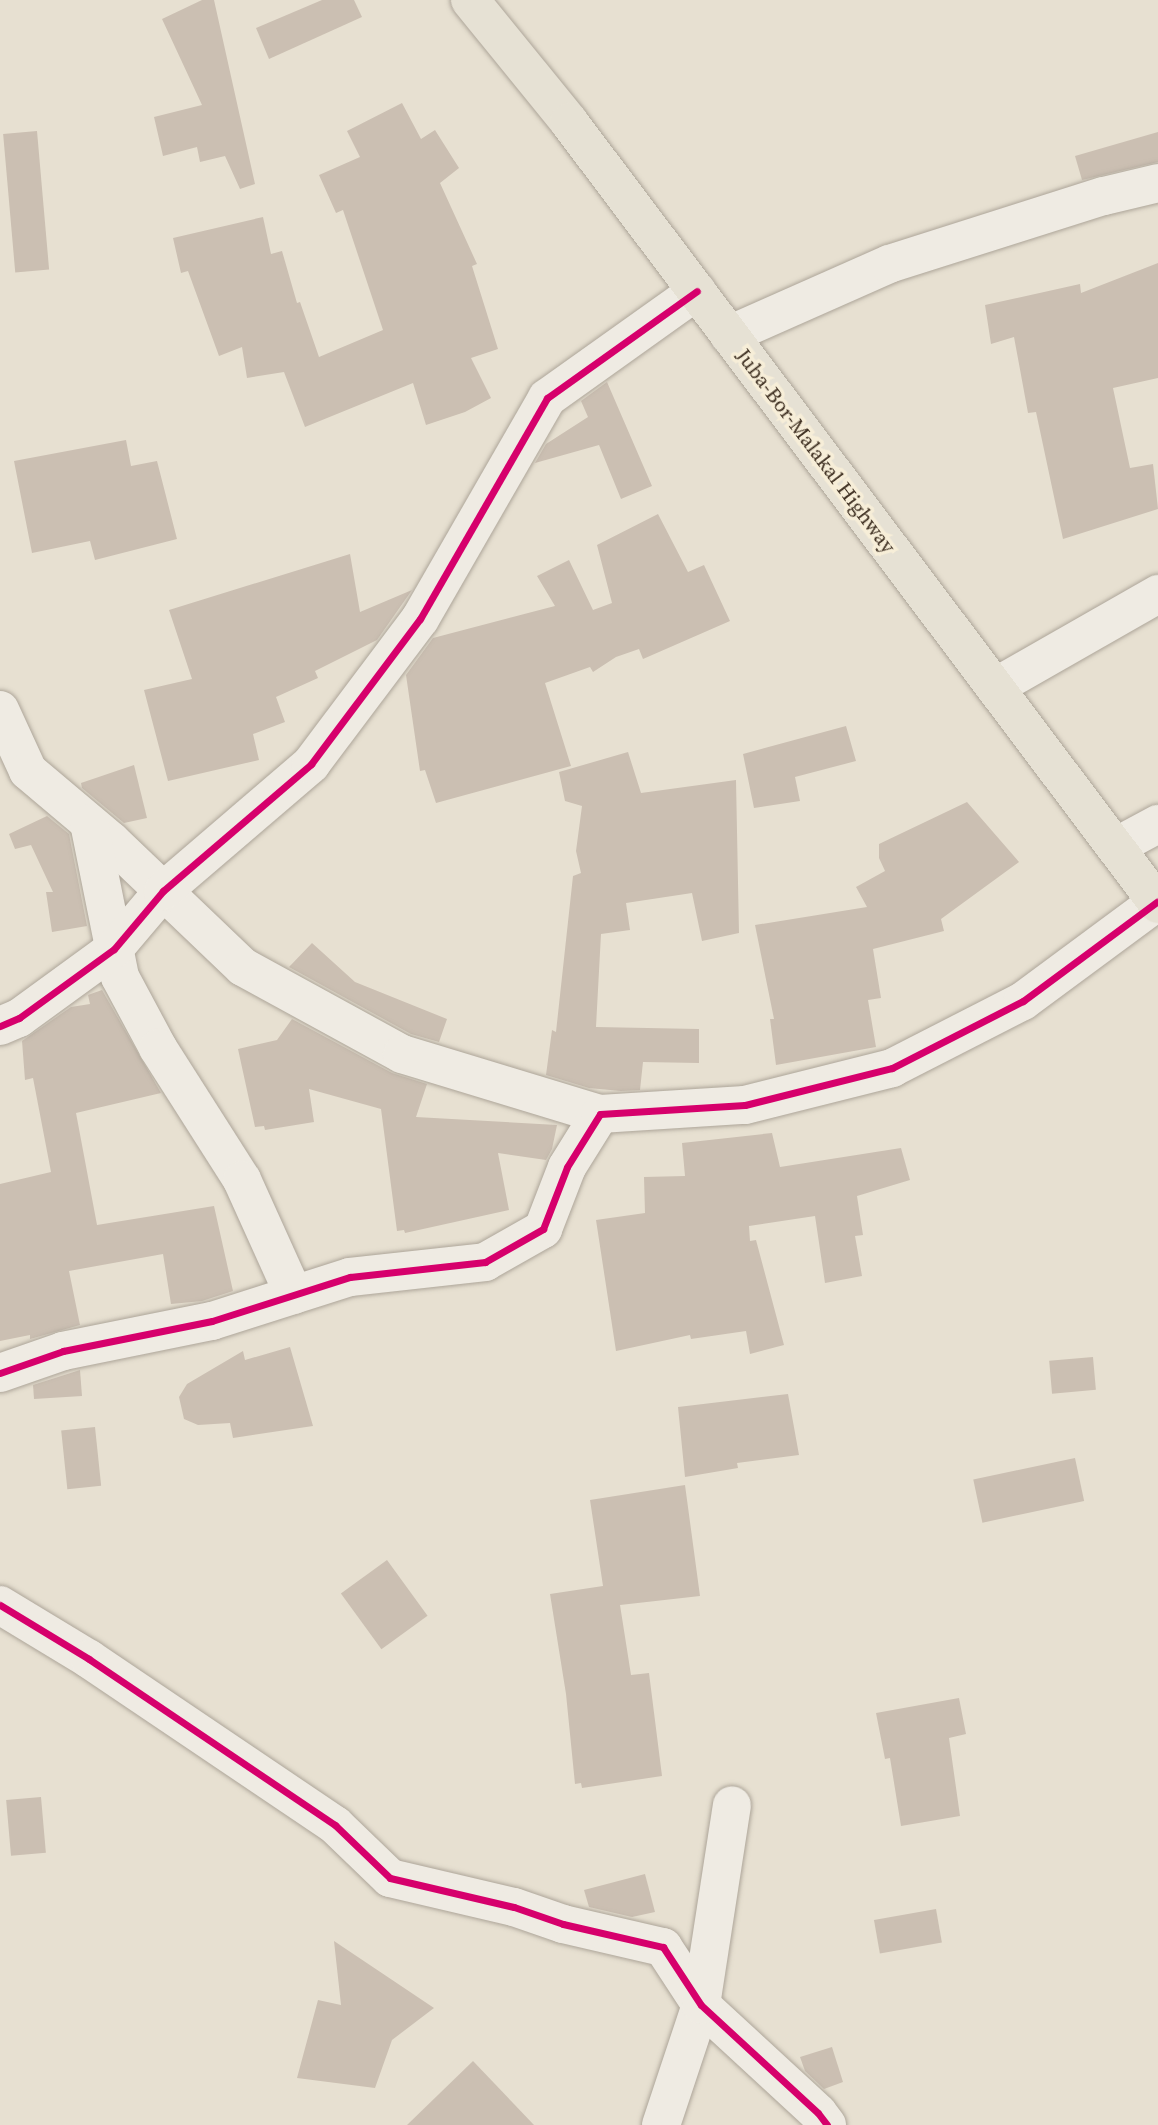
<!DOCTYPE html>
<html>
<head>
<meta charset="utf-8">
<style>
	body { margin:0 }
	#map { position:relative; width:1158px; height:2125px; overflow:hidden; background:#e7e0d1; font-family:"Source Serif 4",serif }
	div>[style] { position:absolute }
	.building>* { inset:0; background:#cbbfb2; transform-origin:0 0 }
	.roads { filter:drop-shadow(0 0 2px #ada599) drop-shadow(0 0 2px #ada599) }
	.street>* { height:38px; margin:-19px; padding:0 19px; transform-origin:19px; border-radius:19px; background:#efebe3 }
	.primary>* { height:38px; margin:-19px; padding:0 19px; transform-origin:19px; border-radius:19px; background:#e6e1d4 }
	.cycleway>* { height:7px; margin:-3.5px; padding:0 3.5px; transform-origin:3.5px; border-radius:3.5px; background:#d6006c }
	span { translate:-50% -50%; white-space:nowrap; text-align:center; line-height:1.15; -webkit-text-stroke:7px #f7eed8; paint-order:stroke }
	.street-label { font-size:21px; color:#3d2e20 }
</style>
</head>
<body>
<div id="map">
	<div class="building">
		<div style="clip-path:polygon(202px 0,214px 0,255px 184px,240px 189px,225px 156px,200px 162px,197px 147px,163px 156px,154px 117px,202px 105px,162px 19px)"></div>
		<div style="clip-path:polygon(322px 0,354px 0,362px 17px,269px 59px,256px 28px)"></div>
		<div style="clip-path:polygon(402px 103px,421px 139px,435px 130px,459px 168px,440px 183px,477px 264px,472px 266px,498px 349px,471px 358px,491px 398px,465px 412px,426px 425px,413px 383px,305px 427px,284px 372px,247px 378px,242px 347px,219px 356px,188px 271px,181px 273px,173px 238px,263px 217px,271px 254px,282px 251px,297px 303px,300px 302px,319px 357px,383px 330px,343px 210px,336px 213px,319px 175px,360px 157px,347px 131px)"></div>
		<div style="left:37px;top:131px;width:139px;height:34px;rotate:85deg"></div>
		<div style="clip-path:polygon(1158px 132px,1158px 162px,1082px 180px,1075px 156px)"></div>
		<div style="clip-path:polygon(1158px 263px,1158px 378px,1113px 388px,1130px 468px,1153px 464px,1158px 509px,1063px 539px,1036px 412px,1028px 413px,1014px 337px,991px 344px,985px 305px,1080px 284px,1081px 293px)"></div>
		<div style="clip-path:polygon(607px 382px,652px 486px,621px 499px,599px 445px,535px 463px,546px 444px,588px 417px,581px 401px)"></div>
		<div style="clip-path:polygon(126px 440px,131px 466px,157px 461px,177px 539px,95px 560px,90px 541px,32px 553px,14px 461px)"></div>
		<div style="clip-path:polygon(658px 514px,688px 572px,704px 565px,730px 621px,643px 659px,639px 649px,616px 657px,593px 672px,590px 667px,545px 683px,571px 766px,436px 803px,425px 770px,420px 771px,406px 675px,433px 638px,555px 606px,537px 576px,569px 560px,593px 610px,612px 603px,597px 545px)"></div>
		<div style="clip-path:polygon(350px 554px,360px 612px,412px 590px,377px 640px,315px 671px,318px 678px,276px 697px,285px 722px,253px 734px,259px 760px,168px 781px,144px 690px,192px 679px,169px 610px)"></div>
		<div style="clip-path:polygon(846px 726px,856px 761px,795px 777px,800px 801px,754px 808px,743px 754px)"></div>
		<div style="clip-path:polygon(628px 752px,641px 793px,736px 780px,739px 933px,702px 941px,692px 893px,626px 903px,630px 930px,601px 934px,596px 1027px,699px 1029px,699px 1063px,643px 1062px,640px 1090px,621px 1091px,589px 1088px,546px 1075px,552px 1030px,556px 1032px,573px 876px,581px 873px,576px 851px,582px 806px,565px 801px,559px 772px)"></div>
		<div style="clip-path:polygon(134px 765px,147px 818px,124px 823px,82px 788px,81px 783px)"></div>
		<div style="clip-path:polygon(967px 802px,1019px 862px,941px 919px,944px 931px,873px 949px,881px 998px,868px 1000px,876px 1047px,776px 1065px,770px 1019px,774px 1019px,755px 925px,867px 907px,856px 887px,885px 871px,879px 858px,879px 844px)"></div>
		<div style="clip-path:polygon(47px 816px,69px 834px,87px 926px,52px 932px,46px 892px,53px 892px,31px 845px,15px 849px,9px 834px)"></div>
		<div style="clip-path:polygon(312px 943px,355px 982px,447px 1019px,439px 1042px,411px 1034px,289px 967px)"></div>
		<div style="clip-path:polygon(102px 990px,161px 1093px,76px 1113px,97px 1225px,214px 1206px,233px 1291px,202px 1301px,171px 1304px,163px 1254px,69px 1271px,80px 1325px,30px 1339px,30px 1335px,0 1341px,0 1184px,51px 1172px,33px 1078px,25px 1080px,22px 1041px,71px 1007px,90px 1004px,88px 995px)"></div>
		<div style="clip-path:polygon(292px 1019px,392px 1073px,427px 1084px,416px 1117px,557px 1125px,552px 1149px,546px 1160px,498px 1153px,509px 1210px,405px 1233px,404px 1230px,397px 1231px,381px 1109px,309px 1089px,314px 1122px,265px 1130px,264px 1126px,255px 1127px,238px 1049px,277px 1040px)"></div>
		<div style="clip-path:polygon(772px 1133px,780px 1167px,901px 1148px,910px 1180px,857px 1196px,863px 1235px,855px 1236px,862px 1276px,825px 1283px,815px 1216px,749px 1226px,750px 1241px,756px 1240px,784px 1345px,750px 1354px,746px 1331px,691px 1339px,690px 1335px,616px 1351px,596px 1220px,645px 1213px,644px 1177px,685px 1176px,682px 1143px)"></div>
		<div style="clip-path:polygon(290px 1347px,313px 1426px,233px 1438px,230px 1423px,198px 1425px,184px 1419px,179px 1397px,187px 1384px,243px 1351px,245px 1360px)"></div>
		<div style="left:1093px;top:1357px;width:33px;height:44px;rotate:85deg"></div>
		<div style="clip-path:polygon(80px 1370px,82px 1396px,34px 1399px,33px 1385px)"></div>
		<div style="clip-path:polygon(788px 1394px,799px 1455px,737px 1463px,738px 1468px,685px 1477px,678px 1407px)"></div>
		<div style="left:95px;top:1427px;width:59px;height:34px;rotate:84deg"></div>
		<div style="left:1075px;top:1458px;width:44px;height:104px;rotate:78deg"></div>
		<div style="clip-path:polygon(685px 1485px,700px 1596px,620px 1605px,631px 1675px,649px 1673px,662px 1776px,582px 1788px,581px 1783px,575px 1784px,566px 1694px,550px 1594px,603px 1586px,590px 1500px)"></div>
		<div style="left:387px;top:1560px;width:69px;height:57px;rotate:54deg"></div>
		<div style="clip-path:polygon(959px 1698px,966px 1734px,949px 1738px,960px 1816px,901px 1826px,890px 1758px,885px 1759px,876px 1713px)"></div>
		<div style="left:41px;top:1797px;width:56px;height:35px;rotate:85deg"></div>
		<div style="clip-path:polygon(645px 1874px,655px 1912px,632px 1917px,589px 1907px,584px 1890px)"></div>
		<div style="left:936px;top:1909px;width:34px;height:63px;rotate:80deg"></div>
		<div style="clip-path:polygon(334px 1941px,434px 2008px,392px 2040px,375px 2088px,297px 2078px,318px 2000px,341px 2005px)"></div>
		<div style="clip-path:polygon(832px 2047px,843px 2082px,824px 2089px,805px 2071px,800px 2057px)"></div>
		<div style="clip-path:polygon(473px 2061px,534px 2125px,407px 2125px)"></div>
	</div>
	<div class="roads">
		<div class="street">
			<div style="left:729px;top:335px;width:175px;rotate:-23.9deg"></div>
			<div style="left:889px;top:264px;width:225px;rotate:-17.6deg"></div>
			<div style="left:1104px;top:196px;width:56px;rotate:-13.5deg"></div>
			<div style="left:995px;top:687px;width:188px;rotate:-29.7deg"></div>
			<div style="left:0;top:710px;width:67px;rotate:65.3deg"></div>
			<div style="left:28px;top:771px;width:109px;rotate:40.1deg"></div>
			<div style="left:111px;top:841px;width:182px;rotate:43.7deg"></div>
			<div style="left:243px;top:967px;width:181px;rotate:28.7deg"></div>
			<div style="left:402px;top:1054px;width:207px;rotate:16.9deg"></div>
			<div style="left:89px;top:823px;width:157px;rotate:78.6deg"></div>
			<div style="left:120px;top:977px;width:81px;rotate:61.8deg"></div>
			<div style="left:158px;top:1048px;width:156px;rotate:57.5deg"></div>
			<div style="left:242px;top:1180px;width:126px;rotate:65.7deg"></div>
			<div style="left:1117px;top:846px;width:47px;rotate:-28.2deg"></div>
			<div style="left:0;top:1026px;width:21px;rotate:-23deg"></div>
			<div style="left:19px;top:1018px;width:117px;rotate:-36deg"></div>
			<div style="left:114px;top:949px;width:76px;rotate:-49.8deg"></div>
			<div style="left:163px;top:891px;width:195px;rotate:-40.6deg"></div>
			<div style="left:311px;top:764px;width:181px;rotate:-53.1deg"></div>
			<div style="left:420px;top:619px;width:255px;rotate:-60.1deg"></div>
			<div style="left:547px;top:398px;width:184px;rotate:-35.5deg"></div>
			<div style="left:0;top:1373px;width:67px;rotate:-19.2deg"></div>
			<div style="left:63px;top:1351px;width:152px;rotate:-11.4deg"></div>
			<div style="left:212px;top:1321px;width:145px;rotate:-17.7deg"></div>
			<div style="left:350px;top:1277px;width:136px;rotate:-6.3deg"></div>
			<div style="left:485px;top:1262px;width:67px;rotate:-29.6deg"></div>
			<div style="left:543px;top:1229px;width:66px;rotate:-68.8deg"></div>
			<div style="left:567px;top:1167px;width:62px;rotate:-58.1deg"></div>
			<div style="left:600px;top:1114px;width:145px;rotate:-3.6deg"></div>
			<div style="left:745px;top:1105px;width:152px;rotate:-14.1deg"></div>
			<div style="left:892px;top:1068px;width:147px;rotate:-27.1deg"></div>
			<div style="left:1023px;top:1001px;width:167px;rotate:-36.5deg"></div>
			<div style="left:0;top:1605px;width:104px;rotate:31.2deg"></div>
			<div style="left:89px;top:1659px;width:297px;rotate:34deg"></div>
			<div style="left:335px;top:1825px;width:76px;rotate:43.9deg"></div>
			<div style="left:390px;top:1878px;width:127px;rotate:13.2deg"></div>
			<div style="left:514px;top:1907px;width:52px;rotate:19.1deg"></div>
			<div style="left:563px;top:1924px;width:103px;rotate:13deg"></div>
			<div style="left:663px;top:1947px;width:69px;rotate:56.8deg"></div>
			<div style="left:701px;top:2005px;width:159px;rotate:42.7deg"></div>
			<div style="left:818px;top:2113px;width:15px;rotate:53deg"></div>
			<div style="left:661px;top:2125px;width:126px;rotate:-71.6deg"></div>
			<div style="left:701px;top:2005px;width:202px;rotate:-81.2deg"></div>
		</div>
		<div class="primary">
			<div style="left:470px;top:0;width:157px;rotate:50.9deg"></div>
			<div style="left:569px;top:122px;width:979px;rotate:53.01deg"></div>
		</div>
	</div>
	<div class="cycleway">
		<div style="left:0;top:1026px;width:21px;rotate:-23deg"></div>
		<div style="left:19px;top:1018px;width:117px;rotate:-36deg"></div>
		<div style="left:114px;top:949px;width:76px;rotate:-49.8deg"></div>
		<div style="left:163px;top:891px;width:195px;rotate:-40.6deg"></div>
		<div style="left:311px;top:764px;width:181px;rotate:-53.1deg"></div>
		<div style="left:420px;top:619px;width:255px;rotate:-60.1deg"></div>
		<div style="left:547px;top:398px;width:184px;rotate:-35.5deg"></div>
		<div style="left:0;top:1373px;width:67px;rotate:-19.2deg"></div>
		<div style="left:63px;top:1351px;width:152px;rotate:-11.4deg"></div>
		<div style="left:212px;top:1321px;width:145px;rotate:-17.7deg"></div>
		<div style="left:350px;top:1277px;width:136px;rotate:-6.3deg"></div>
		<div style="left:485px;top:1262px;width:67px;rotate:-29.6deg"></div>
		<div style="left:543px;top:1229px;width:66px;rotate:-68.8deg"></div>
		<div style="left:567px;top:1167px;width:62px;rotate:-58.1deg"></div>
		<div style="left:600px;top:1114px;width:145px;rotate:-3.6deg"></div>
		<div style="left:745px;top:1105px;width:152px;rotate:-14.1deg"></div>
		<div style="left:892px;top:1068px;width:147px;rotate:-27.1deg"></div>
		<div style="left:1023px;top:1001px;width:167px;rotate:-36.5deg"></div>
		<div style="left:0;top:1605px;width:104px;rotate:31.2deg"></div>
		<div style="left:89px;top:1659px;width:297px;rotate:34deg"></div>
		<div style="left:335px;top:1825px;width:76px;rotate:43.9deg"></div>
		<div style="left:390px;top:1878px;width:127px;rotate:13.2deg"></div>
		<div style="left:514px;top:1907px;width:52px;rotate:19.1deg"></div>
		<div style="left:563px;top:1924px;width:103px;rotate:13deg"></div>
		<div style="left:663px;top:1947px;width:69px;rotate:56.8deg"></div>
		<div style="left:701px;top:2005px;width:159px;rotate:42.7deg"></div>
		<div style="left:818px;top:2113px;width:15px;rotate:53deg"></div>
	</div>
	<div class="street-label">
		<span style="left:816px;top:451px;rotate:53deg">Juba-Bor-Malakal Highway</span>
	</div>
</div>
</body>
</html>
